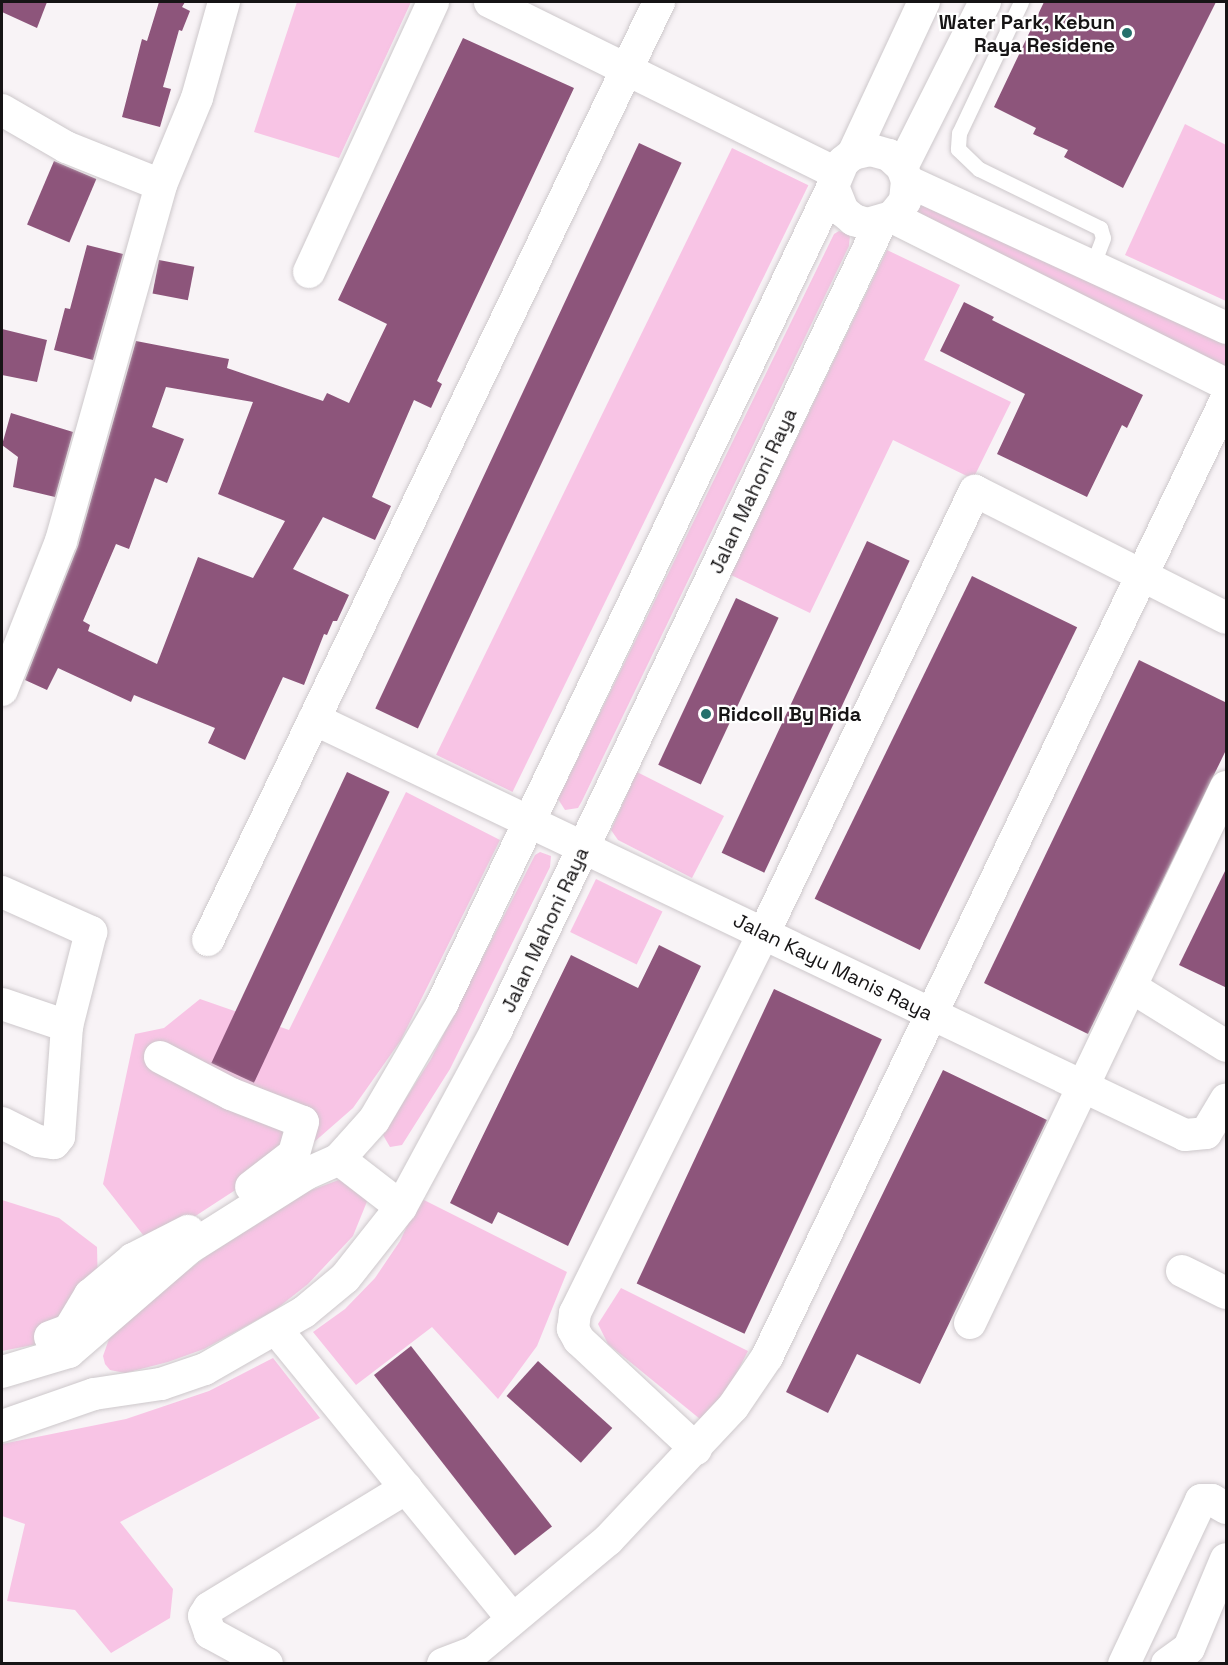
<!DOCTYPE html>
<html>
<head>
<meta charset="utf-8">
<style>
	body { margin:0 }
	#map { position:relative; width:1228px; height:1665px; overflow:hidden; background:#f8f3f6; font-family:"Space Grotesk",sans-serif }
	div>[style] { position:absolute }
	.green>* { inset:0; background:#f8c4e5; transform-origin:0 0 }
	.building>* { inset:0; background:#8d557b; transform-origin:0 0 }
	.roads { filter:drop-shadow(0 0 2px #cdc8cb) drop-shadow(0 0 2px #cdc8cb) }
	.lane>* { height:15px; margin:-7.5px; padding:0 7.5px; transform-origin:7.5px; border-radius:7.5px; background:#fff }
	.street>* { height:32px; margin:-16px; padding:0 16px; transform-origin:16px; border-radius:16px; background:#fff }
	.dots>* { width:16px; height:16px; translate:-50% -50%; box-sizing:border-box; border:3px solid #fff; border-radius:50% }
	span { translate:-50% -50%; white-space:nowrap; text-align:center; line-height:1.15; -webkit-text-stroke:4.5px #fff; paint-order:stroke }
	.poi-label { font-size:20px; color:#161415; font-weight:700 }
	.right { translate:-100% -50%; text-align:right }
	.left { translate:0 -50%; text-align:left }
	.street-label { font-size:20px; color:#161415 }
	.frame { position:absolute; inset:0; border:3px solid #161415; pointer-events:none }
</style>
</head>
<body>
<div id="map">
	<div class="green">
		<div style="clip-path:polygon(297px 2px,411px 2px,339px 158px,254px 132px)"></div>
		<div style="clip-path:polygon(1185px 124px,1226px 145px,1226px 301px,1125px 255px)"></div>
		<div style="left:732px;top:148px;width:85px;height:675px;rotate:26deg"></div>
		<div style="clip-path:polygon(920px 202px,932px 203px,1226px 345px,1226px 369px,917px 220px,915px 207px)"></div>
		<div style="clip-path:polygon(839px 231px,850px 235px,849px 246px,582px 801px,578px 808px,565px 810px,558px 799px,834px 234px)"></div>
		<div style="clip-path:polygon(887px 250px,960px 285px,924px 360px,1011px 402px,973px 479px,893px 440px,810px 613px,731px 575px)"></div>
		<div style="clip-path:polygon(637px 772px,724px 816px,692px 878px,618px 840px,611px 830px)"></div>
		<div style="clip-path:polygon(406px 792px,500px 840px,401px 1040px,353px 1108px,305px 1150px,243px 1185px,151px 1245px,103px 1184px,135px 1034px,164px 1028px,200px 999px,289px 1030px)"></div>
		<div style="clip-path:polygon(540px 852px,551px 856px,550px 867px,450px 1069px,402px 1145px,390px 1147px,383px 1135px,387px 1128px,431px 1059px,535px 855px)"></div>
		<div style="left:596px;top:879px;width:74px;height:59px;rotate:26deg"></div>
		<div style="clip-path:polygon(344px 1178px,368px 1199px,353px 1236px,308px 1284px,275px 1310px,204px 1349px,168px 1362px,125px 1373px,110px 1370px,105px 1364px,103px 1356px,109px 1339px,139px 1309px,205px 1257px,309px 1191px)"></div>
		<div style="clip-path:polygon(420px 1198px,567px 1272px,537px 1346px,498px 1399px,432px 1327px,356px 1385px,313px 1332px,345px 1309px,375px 1278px,400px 1241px)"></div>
		<div style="clip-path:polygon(2px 1200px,59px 1218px,97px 1247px,98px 1288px,63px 1330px,33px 1345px,2px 1351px)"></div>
		<div style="clip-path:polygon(621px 1288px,748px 1351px,727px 1392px,700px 1419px,608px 1344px,598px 1324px)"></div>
		<div style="clip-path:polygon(273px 1358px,320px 1418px,120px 1522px,173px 1589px,170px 1618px,111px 1653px,75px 1610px,7px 1601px,25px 1524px,2px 1516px,2px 1444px,126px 1419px,209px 1391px)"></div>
	</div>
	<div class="building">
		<div style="clip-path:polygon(2px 2px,47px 2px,37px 28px,2px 12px)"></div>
		<div style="clip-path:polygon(159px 2px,185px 2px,182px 7px,190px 11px,182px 31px,179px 30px,163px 87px,171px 89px,160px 127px,122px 117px,142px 39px,147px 41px)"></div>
		<div style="clip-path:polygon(1044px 2px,1216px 2px,1123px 188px,1064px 157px,1068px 150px,1033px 134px,1036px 128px,994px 107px)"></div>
		<div style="clip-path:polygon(evenodd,463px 38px,574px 88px,437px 381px,442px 384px,431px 408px,414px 400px,372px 497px,391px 506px,375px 540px,323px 517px,293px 569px,349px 595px,337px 621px,333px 621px,327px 635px,324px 634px,304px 685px,283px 677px,245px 760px,208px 743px,215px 728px,134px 695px,131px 702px,58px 668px,47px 690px,25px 680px,78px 546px,136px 341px,229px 359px,227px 368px,323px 401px,327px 393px,349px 403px,387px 324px,338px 300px,463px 38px,166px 387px,253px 402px,218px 494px,285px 521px,253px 578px,198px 557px,157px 664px,88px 631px,90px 625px,83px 621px,116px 544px,129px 549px,155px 478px,167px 483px,184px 439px,152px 427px,166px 387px)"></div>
		<div style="left:639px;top:143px;width:47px;height:624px;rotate:25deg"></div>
		<div style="left:54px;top:161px;width:46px;height:69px;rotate:23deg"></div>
		<div style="clip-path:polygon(87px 245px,123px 254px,93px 360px,54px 350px,65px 308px,70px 309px)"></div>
		<div style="left:159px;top:260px;width:36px;height:34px;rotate:11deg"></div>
		<div style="clip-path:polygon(964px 302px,994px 317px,992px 320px,1143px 395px,1127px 428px,1122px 425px,1087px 497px,997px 454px,1025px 394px,940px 351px)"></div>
		<div style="clip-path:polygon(2px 329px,47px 340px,37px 382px,2px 375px)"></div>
		<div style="clip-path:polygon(11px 413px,73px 432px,55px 497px,13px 487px,18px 457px,2px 445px)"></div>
		<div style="left:867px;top:541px;width:47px;height:344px;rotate:25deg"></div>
		<div style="left:972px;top:576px;width:117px;height:359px;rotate:26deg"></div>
		<div style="left:736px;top:598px;width:47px;height:184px;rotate:25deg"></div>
		<div style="clip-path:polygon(1139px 660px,1227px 703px,1227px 748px,1088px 1034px,984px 983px)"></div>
		<div style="left:347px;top:772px;width:47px;height:321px;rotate:25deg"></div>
		<div style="clip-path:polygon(1227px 867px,1227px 988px,1179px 965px)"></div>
		<div style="clip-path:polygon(659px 945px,701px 966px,568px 1246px,498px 1212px,492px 1224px,450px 1203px,571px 955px,638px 988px)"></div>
		<div style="left:774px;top:989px;width:119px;height:325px;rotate:25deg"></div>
		<div style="clip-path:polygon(943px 1070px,1047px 1120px,920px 1384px,857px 1354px,828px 1413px,786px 1392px)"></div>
		<div style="left:411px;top:1346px;width:229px;height:47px;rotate:52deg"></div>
		<div style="left:538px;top:1361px;width:100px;height:47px;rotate:42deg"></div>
	</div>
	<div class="roads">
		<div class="lane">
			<div style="left:1021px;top:2px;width:145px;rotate:115.3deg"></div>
			<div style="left:959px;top:133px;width:16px;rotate:94deg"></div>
			<div style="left:958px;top:149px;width:29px;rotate:44deg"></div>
			<div style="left:979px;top:169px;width:135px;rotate:26deg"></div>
			<div style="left:1100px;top:228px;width:10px;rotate:73deg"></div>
			<div style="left:1103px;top:238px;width:30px;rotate:111deg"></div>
		</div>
		<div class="street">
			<div style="left:490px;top:2px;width:386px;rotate:26.3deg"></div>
			<div style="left:2px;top:110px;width:74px;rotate:30deg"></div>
			<div style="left:66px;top:147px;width:102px;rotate:21.8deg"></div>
			<div style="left:853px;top:154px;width:18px;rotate:-13deg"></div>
			<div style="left:871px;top:150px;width:19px;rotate:16deg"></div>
			<div style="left:889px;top:155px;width:18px;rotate:43deg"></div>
			<div style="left:902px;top:167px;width:15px;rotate:70deg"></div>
			<div style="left:907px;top:181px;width:20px;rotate:96deg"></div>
			<div style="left:905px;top:201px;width:21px;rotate:129deg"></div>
			<div style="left:892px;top:217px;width:26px;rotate:164deg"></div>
			<div style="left:867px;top:224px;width:14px;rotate:-163deg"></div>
			<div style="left:854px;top:220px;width:14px;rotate:-141deg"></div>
			<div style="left:843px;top:211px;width:27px;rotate:-112deg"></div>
			<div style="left:833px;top:186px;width:26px;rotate:-67deg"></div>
			<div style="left:843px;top:162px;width:13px;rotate:-39deg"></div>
			<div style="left:853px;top:154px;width:168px;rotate:-65deg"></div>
			<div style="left:902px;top:167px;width:185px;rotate:-63.3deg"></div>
			<div style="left:907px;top:181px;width:351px;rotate:24.7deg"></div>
			<div style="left:892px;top:217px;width:373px;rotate:26.6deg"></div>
			<div style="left:309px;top:272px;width:297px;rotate:-65.3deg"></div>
			<div style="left:2px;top:690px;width:160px;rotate:-68.4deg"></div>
			<div style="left:61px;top:541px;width:370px;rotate:-74.3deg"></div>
			<div style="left:161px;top:185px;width:94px;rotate:-67.5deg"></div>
			<div style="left:197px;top:98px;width:100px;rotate:-74.3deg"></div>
			<div style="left:314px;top:719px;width:965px;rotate:25.53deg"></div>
			<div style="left:1185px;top:1135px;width:21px;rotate:-5deg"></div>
			<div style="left:1206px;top:1133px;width:39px;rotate:-59deg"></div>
			<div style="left:2px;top:892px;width:98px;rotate:24.2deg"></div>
			<div style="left:91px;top:932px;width:97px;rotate:104.3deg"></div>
			<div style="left:67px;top:1026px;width:111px;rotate:94.1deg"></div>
			<div style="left:59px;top:1137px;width:8px;rotate:130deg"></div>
			<div style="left:54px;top:1143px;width:16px;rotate:-173deg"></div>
			<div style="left:38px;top:1141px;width:40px;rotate:-153.4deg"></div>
			<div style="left:208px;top:940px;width:1041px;rotate:-64.32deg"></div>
			<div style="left:1131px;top:987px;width:112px;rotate:31.8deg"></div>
			<div style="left:2px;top:1004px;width:69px;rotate:18.7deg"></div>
			<div style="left:160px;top:1057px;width:80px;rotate:27.5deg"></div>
			<div style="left:231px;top:1094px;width:77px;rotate:21.3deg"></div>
			<div style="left:303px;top:1122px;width:33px;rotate:106deg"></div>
			<div style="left:294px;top:1154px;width:54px;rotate:142.5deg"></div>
			<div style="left:339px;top:1159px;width:78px;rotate:37.7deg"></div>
			<div style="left:133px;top:1259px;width:62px;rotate:-27deg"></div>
			<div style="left:1182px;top:1271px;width:49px;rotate:26.6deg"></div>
			<div style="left:970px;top:1323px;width:594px;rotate:-64.47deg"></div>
			<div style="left:276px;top:1329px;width:372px;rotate:50.8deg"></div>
			<div style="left:50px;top:1337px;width:20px;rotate:-20deg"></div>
			<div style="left:69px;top:1330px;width:41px;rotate:-59deg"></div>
			<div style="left:90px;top:1295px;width:56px;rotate:-39.9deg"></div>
			<div style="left:133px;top:1259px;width:19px;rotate:43deg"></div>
			<div style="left:2px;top:1372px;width:70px;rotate:-16.6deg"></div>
			<div style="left:69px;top:1352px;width:159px;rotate:-40.9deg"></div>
			<div style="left:189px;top:1248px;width:138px;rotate:-32.3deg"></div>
			<div style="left:306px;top:1174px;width:36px;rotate:-24deg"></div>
			<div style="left:339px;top:1159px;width:52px;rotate:-48.1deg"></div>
			<div style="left:374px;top:1120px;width:134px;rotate:-59.6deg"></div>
			<div style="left:442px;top:1004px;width:907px;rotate:-64.45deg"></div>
			<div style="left:2px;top:1426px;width:97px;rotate:-19.2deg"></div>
			<div style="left:94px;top:1394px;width:68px;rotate:-8.5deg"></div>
			<div style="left:161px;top:1384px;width:46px;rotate:-18.8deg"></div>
			<div style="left:205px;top:1369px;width:114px;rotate:-29.9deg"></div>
			<div style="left:304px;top:1312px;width:53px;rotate:-39.7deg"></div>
			<div style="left:345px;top:1278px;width:90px;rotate:-51.7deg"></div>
			<div style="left:401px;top:1207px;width:200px;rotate:-61.6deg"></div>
			<div style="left:496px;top:1031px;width:896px;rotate:-64.55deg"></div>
			<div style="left:696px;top:1449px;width:160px;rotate:-137deg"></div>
			<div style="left:579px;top:1340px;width:13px;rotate:-119deg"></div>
			<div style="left:573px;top:1329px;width:16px;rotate:-83deg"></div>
			<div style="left:575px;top:1313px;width:424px;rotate:-63.6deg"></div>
			<div style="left:764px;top:933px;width:490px;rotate:-64.5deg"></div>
			<div style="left:975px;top:491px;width:281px;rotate:26.8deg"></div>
			<div style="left:267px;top:1664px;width:65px;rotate:-151.5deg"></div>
			<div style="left:210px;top:1633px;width:18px;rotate:-109deg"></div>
			<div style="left:204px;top:1616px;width:9px;rotate:-58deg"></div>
			<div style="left:209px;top:1608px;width:231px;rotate:-31.3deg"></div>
			<div style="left:443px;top:1664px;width:33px;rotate:-21deg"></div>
			<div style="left:474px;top:1652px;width:175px;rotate:-39.9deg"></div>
			<div style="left:608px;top:1540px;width:183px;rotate:-46.8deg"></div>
			<div style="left:733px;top:1407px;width:60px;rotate:-55.8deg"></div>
			<div style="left:767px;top:1357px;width:1061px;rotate:-64.38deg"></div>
			<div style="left:1124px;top:1664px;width:181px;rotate:-64.8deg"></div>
			<div style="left:1201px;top:1500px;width:11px"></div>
			<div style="left:1212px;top:1500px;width:16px;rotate:30deg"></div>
			<div style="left:1167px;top:1664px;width:27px;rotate:-36deg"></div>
			<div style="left:1189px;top:1648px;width:96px;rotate:-67.4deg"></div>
		</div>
	</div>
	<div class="dots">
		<div style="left:1127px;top:33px;background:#25706c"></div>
		<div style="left:706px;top:714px;background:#25706c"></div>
	</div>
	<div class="poi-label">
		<span class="right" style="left:1115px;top:34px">Water Park, Kebun<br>Raya Residene</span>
		<span class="left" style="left:718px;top:714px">Ridcoll By Rida</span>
	</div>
	<div class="street-label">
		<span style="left:753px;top:491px;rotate:-65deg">Jalan Mahoni Raya</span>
		<span style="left:545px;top:930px;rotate:-65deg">Jalan Mahoni Raya</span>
		<span style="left:833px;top:967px;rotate:26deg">Jalan Kayu Manis Raya</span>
	</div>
	<div class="frame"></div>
</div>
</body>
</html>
